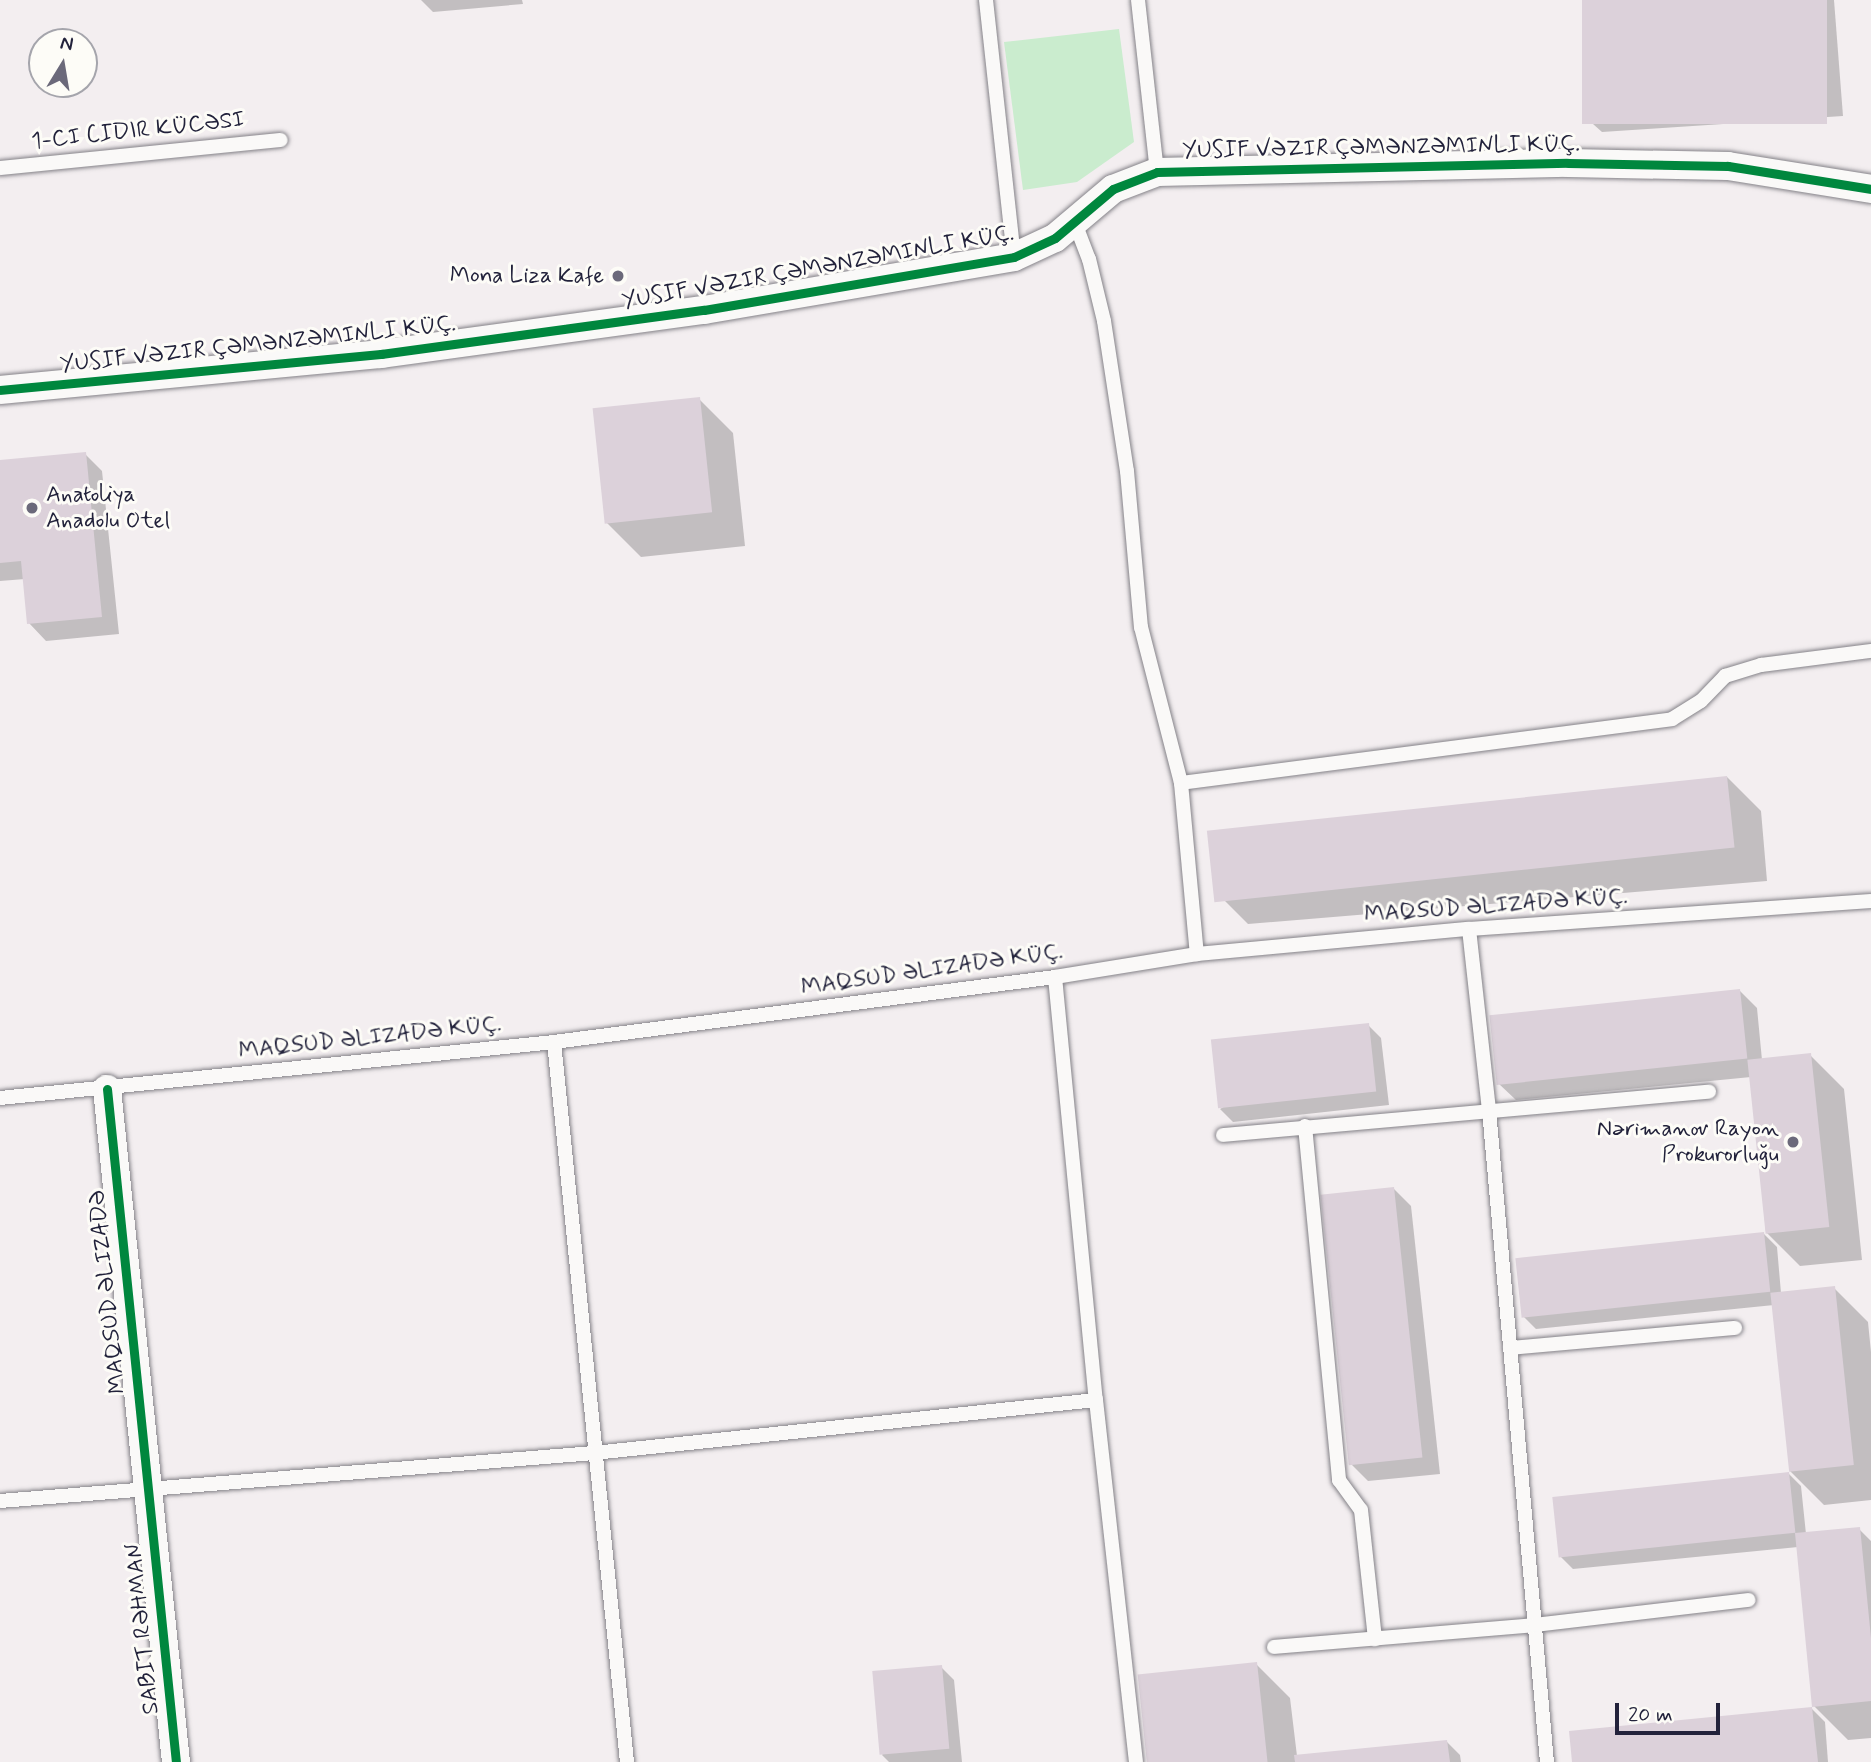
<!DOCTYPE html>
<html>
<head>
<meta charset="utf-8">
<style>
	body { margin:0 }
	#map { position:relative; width:1871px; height:1762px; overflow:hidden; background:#f3eef0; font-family:Mynerve,sans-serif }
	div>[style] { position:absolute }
	.green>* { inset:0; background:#caecce }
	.shadow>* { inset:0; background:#0003 }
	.building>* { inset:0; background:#dcd1da; transform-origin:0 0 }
	.roads { filter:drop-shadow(0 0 2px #848288) drop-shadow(0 0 2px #848288) }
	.service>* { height:14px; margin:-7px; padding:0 7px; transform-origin:7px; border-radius:7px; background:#faf9f8 }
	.minor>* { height:28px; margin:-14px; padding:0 14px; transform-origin:14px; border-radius:14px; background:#faf9f8 }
	.cycleway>* { height:9px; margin:-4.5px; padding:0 4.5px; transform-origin:4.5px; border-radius:4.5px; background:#00873e }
	.dots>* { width:19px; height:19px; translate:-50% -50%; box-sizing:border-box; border:4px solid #fdfcf7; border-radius:50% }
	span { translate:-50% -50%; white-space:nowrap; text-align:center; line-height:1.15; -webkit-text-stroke:6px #fdfcf7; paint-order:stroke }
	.street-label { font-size:23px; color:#22223b }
	.poi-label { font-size:23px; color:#22223b }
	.right { translate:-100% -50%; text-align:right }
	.left { translate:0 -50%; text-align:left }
	.north { position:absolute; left:28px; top:28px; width:70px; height:70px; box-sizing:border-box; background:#fdfcf7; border:2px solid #a5a5ac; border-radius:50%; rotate:11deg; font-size:19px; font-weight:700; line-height:28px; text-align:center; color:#22223b }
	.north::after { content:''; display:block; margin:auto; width:24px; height:32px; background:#6b697a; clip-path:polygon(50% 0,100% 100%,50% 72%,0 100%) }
	.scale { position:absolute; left:1615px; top:1703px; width:105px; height:32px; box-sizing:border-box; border:4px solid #22223b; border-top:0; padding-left:9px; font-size:21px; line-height:24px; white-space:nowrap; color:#22223b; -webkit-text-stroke:5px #fdfcf7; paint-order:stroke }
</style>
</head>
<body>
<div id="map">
	<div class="green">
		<div style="clip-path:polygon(1119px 29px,1134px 142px,1077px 182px,1023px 190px,1004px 42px)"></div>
	</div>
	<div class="shadow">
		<div style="clip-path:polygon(421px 0,522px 0,523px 4px,433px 12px)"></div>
		<div style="clip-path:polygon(1584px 0,1834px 0,1843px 116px,1602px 132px,1593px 124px)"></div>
		<div style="clip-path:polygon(699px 399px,733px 433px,745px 546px,641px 557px,607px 523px)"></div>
		<div style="clip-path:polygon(85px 454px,102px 471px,119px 634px,46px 641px,29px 623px,25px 579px,0 581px,0 462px)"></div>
		<div style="clip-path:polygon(1727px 777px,1761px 811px,1767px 881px,1248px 924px,1214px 890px)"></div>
		<div style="clip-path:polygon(1739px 990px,1757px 1008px,1762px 1060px,1810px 1055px,1844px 1089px,1862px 1260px,1800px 1266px,1766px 1232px,1751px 1077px,1516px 1100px,1498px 1083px)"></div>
		<div style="clip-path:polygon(1368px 1025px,1381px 1038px,1389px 1105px,1233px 1122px,1220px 1109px)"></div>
		<div style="clip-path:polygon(1394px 1189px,1411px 1206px,1440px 1474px,1368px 1481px,1351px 1464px)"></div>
		<div style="clip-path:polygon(1764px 1234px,1777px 1247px,1781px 1293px,1834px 1288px,1868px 1322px,1871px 1352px,1871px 1500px,1824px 1505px,1790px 1471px,1774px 1305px,1536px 1329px,1523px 1316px)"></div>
		<div style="clip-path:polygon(1788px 1473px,1801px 1486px,1806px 1534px,1859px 1529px,1871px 1541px,1871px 1738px,1848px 1740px,1814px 1706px,1798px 1547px,1573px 1569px,1560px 1556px)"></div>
		<div style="clip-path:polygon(1256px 1664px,1290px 1698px,1297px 1756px,1447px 1742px,1460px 1755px,1461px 1762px,1149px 1762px)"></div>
		<div style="clip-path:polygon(941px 1667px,954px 1680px,962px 1762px,889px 1762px,882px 1755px)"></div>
		<div style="clip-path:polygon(1812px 1709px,1825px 1722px,1828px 1762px,1574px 1762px)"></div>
	</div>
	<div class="building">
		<div style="left:1582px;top:0;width:245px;height:124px"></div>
		<div style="left:700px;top:397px;width:116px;height:108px;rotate:84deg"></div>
		<div style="clip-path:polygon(86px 452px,102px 617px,27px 624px,21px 561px,0 563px,0 460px)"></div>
		<div style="left:1727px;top:776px;width:72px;height:523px;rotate:84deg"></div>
		<div style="left:1740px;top:989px;width:70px;height:252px;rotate:84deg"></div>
		<div style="left:1369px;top:1023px;width:69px;height:159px;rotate:84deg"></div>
		<div style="left:1811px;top:1053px;width:175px;height:64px;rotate:84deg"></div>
		<div style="left:1394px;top:1187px;width:272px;height:74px;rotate:84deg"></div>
		<div style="left:1764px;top:1232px;width:60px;height:250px;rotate:84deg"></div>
		<div style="left:1835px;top:1286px;width:180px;height:65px;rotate:84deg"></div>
		<div style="left:1789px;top:1472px;width:61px;height:238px;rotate:84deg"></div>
		<div style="clip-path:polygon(1860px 1527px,1871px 1638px,1871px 1701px,1812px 1707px,1795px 1533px)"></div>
		<div style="left:1257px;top:1662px;width:101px;height:120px;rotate:84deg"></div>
		<div style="left:942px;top:1665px;width:84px;height:70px;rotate:85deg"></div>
		<div style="clip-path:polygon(1812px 1707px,1818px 1762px,1572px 1762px,1569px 1731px)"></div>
		<div style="clip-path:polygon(1447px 1740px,1450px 1762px,1295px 1762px,1294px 1755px)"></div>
	</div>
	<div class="roads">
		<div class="service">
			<div style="left:986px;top:0;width:259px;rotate:83.8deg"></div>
			<div style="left:1138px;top:0;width:173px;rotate:83.7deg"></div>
			<div style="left:0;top:168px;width:282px;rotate:-5.7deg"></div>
			<div style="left:1075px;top:223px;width:39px;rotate:69deg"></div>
			<div style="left:1089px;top:259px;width:64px;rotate:76.4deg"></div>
			<div style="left:1104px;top:321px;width:152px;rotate:81.3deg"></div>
			<div style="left:1127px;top:471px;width:157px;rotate:84.9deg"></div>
			<div style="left:1141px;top:627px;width:161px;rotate:75.6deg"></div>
			<div style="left:1181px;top:783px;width:172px;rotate:84.7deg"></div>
			<div style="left:1181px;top:783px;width:495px;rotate:-7.4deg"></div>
			<div style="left:1672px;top:719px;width:34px;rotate:-32deg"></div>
			<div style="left:1701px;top:701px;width:35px;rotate:-46deg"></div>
			<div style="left:1725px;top:676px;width:38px;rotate:-17deg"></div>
			<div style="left:1761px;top:665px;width:111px;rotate:-7.3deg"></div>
			<div style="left:1469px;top:929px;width:182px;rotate:83.7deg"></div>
			<div style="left:1489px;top:1110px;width:655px;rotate:84.92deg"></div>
			<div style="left:1055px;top:977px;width:425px;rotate:84.5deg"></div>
			<div style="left:1096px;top:1400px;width:364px;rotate:83.7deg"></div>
			<div style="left:554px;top:1042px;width:724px;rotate:84.21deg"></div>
			<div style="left:0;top:1098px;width:557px;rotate:-5.77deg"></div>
			<div style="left:554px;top:1042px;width:505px;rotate:-7.39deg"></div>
			<div style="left:1055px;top:977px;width:144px;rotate:-9.2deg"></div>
			<div style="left:1197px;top:954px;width:273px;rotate:-5.3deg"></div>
			<div style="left:1469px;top:929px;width:403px;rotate:-4deg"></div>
			<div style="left:1305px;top:1126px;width:356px;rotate:84.5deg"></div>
			<div style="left:1339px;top:1480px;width:37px;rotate:54deg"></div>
			<div style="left:1361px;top:1510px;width:130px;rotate:83.8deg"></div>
			<div style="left:1223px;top:1135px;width:488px;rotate:-5.1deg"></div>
			<div style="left:1510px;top:1348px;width:226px;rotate:-5.1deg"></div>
			<div style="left:0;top:1501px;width:596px;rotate:-4.62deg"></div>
			<div style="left:594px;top:1453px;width:505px;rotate:-6.03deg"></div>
			<div style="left:1274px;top:1647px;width:262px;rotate:-4.8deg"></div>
			<div style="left:1535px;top:1625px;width:215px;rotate:-6.7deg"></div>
		</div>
		<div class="minor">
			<div style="left:0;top:390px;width:383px;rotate:-5.4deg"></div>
			<div style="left:381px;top:354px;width:326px;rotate:-7.8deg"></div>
			<div style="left:704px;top:310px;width:314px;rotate:-9.7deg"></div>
			<div style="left:1014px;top:257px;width:45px;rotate:-24.9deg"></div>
			<div style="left:1055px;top:238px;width:76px;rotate:-40.2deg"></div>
			<div style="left:1113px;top:189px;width:47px;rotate:-21.1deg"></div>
			<div style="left:1157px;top:172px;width:411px;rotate:-1.3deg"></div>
			<div style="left:1568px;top:163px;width:160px;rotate:1.1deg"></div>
			<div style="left:1728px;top:166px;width:145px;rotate:9.1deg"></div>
			<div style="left:107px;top:1089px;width:677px;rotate:84.15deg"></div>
		</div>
	</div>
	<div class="cycleway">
		<div style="left:0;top:390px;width:383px;rotate:-5.4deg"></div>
		<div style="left:381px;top:354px;width:326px;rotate:-7.8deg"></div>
		<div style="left:704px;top:310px;width:314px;rotate:-9.7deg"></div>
		<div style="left:1014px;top:257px;width:45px;rotate:-24.9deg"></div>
		<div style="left:1055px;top:238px;width:76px;rotate:-40.2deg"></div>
		<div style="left:1113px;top:189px;width:47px;rotate:-21.1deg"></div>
		<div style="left:1157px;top:172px;width:411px;rotate:-1.3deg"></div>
		<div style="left:1568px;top:163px;width:160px;rotate:1.1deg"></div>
		<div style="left:1728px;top:166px;width:145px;rotate:9.1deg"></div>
		<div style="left:107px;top:1089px;width:677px;rotate:84.15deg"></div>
	</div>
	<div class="dots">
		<div style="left:618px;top:276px;background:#6b697a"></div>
		<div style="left:32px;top:508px;background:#6b697a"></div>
		<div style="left:1793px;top:1142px;background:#6b697a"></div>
	</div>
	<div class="street-label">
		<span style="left:138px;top:131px;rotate:-6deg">1-CI CIDIR KÜCƏSI</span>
		<span style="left:1381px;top:148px;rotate:-1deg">YUSIF VƏZIR ÇƏMƏNZƏMINLI KÜÇ.</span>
		<span style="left:818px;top:268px;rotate:-10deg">YUSIF VƏZIR ÇƏMƏNZƏMINLI KÜÇ.</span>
		<span style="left:258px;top:345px;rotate:-6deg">YUSIF VƏZIR ÇƏMƏNZƏMINLI KÜÇ.</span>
		<span style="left:1496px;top:906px;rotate:-4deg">MAQSUD ƏLIZADƏ KÜÇ.</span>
		<span style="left:932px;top:970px;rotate:-8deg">MAQSUD ƏLIZADƏ KÜÇ.</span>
		<span style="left:370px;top:1038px;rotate:-6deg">MAQSUD ƏLIZADƏ KÜÇ.</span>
		<span style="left:108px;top:1292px;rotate:-96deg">MAQSUD ƏLIZADƏ</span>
		<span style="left:143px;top:1629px;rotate:-96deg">SABIT RƏHMAN</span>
	</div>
	<div class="poi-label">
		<span class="right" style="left:604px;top:276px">Mona Liza Kafe</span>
		<span class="left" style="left:46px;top:508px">Anatoliya<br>Anadolu Otel</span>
		<span class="right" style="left:1779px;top:1142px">Nərimanov Rayon<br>Prokurorluğu</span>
	</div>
	<div class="north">N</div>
	<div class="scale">20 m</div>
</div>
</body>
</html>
